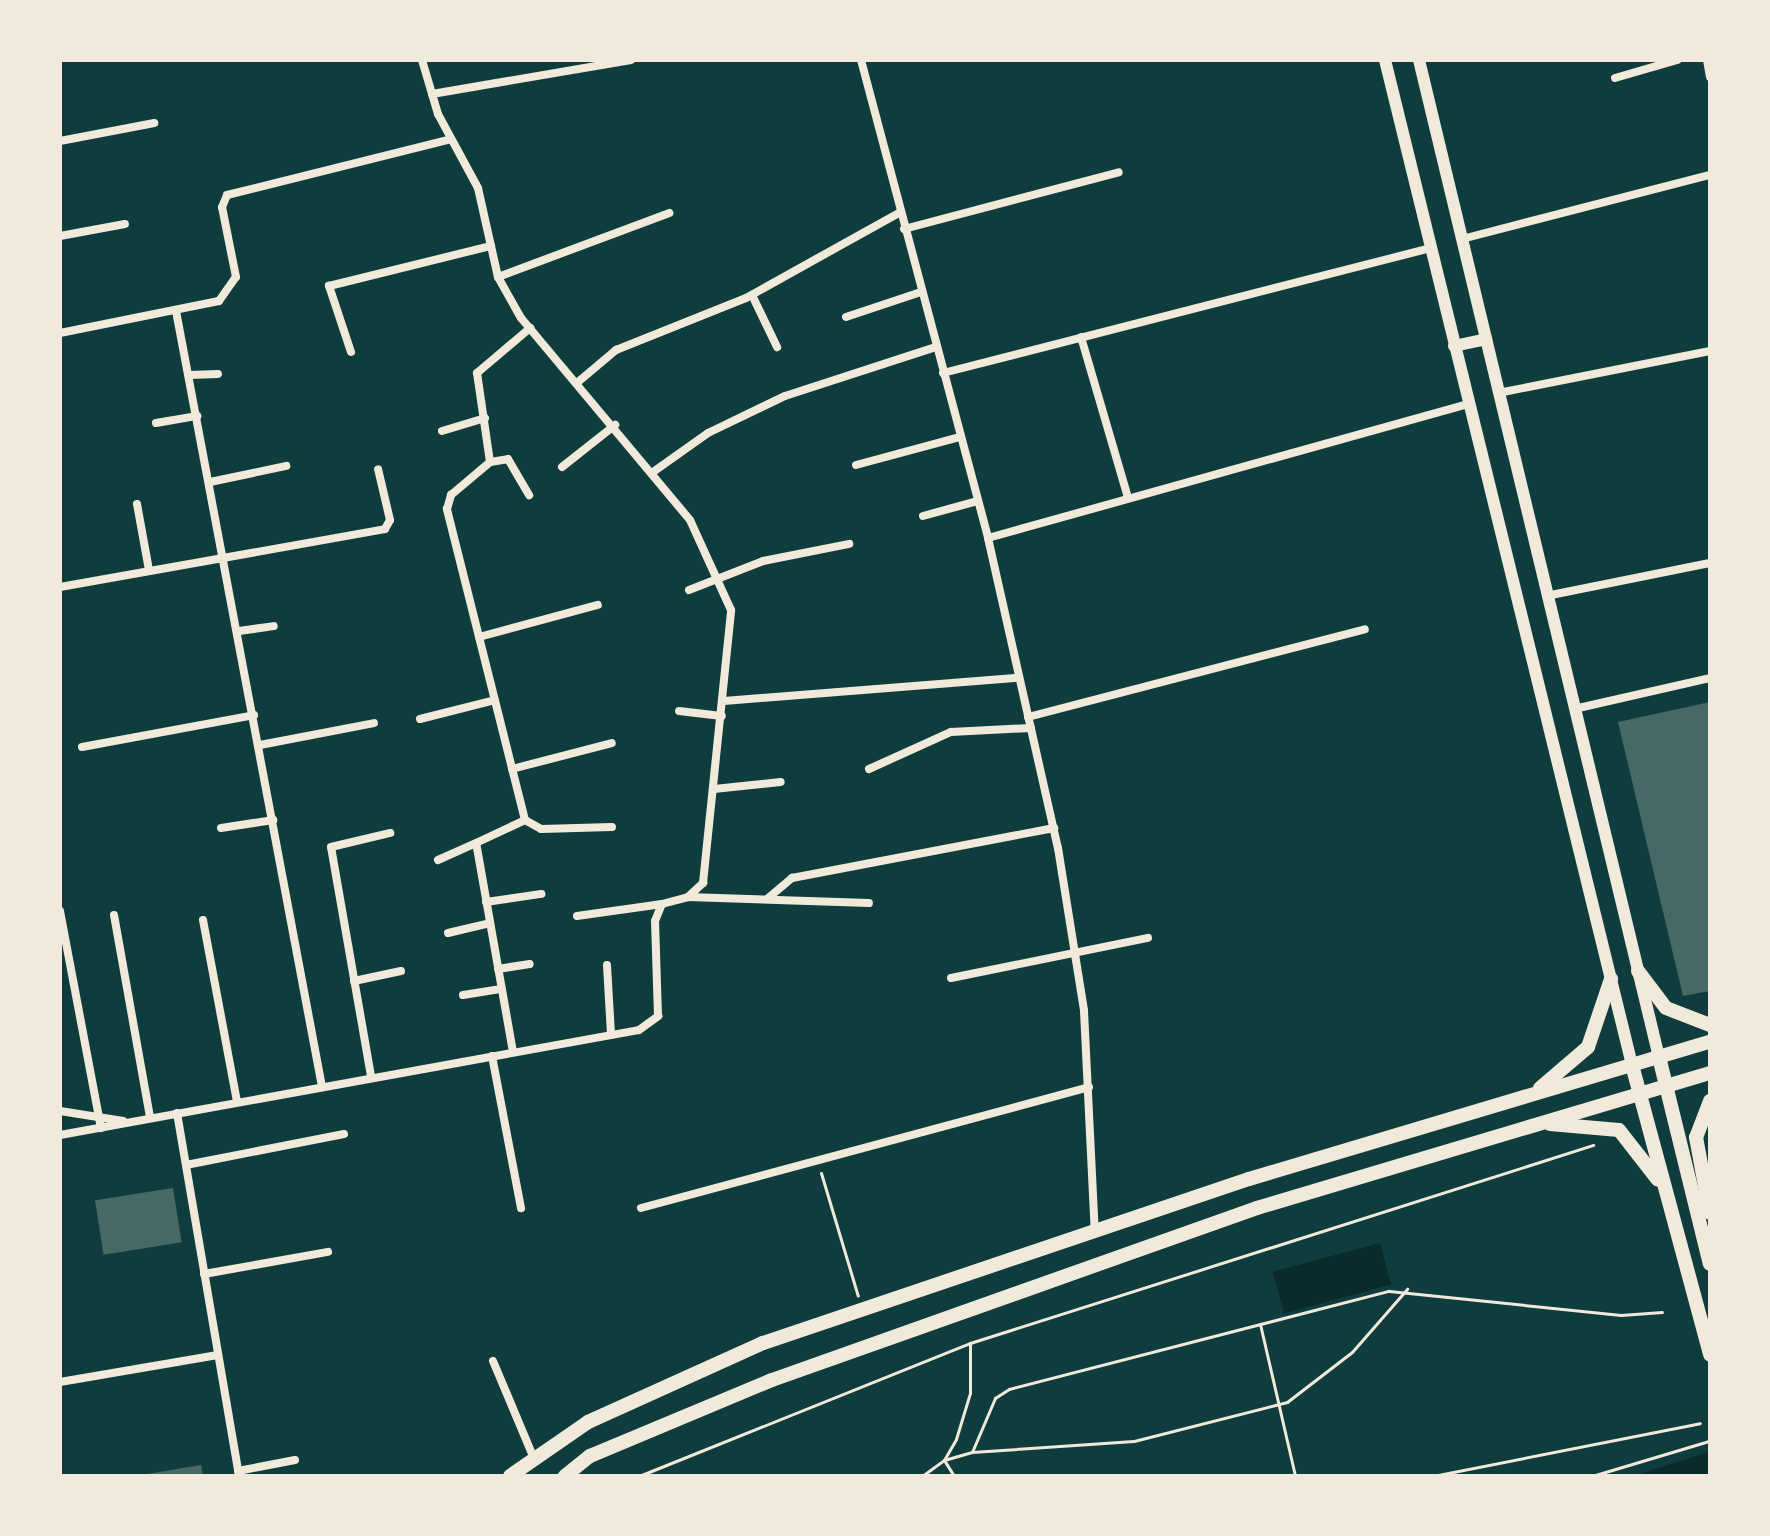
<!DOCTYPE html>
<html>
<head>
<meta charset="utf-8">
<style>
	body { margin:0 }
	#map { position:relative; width:1770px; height:1536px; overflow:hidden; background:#0f3d3e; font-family:Lora,serif }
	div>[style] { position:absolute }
	.water>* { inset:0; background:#0a2a2b; transform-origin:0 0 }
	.building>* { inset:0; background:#486865; transform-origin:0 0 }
	.path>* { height:3px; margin:-1.5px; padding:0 1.5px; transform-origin:1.5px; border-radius:1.5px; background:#f1e9da }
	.minor>* { height:8px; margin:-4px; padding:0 4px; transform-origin:4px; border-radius:4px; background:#f1e9da }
	.secondary>* { height:12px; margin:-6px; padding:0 6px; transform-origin:6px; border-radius:6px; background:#f1e9da }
	.primary>* { height:14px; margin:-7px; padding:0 7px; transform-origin:7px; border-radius:7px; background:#f1e9da }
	span { translate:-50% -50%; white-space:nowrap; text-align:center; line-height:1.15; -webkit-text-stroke:6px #f1e9da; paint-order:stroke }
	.frame { position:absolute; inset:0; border:62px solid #f1e9da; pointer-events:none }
</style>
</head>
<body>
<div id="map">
	<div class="water">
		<div style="left:1380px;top:1243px;width:43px;height:111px;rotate:75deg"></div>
		<div style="clip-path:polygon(1710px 1451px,1710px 1476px,1633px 1476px,1699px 1455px)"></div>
	</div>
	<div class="building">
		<div style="clip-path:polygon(1710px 702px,1710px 991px,1683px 996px,1618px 722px)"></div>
		<div style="left:173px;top:1188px;width:55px;height:79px;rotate:81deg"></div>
		<div style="clip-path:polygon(201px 1465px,203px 1476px,147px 1476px,147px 1474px)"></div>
	</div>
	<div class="path">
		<div style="left:821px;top:1173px;width:128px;rotate:73.3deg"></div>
		<div style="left:1260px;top:1324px;width:156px;rotate:77deg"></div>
		<div style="left:972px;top:1452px;width:59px;rotate:-66.9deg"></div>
		<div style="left:995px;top:1398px;width:17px;rotate:-33deg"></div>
		<div style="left:1009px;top:1389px;width:392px;rotate:-14.5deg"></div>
		<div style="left:1389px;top:1291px;width:233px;rotate:5.9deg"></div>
		<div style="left:1621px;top:1315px;width:41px;rotate:-4.2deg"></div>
		<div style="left:639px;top:1476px;width:357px;rotate:-21.9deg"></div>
		<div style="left:922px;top:1476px;width:27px;rotate:-36deg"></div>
		<div style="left:944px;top:1460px;width:24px;rotate:-60deg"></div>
		<div style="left:956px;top:1439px;width:48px;rotate:-73.1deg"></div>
		<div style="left:970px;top:1393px;width:50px;rotate:-90deg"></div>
		<div style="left:970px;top:1343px;width:654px;rotate:-17.63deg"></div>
		<div style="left:954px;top:1476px;width:19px;rotate:-122deg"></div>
		<div style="left:944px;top:1460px;width:29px;rotate:-16deg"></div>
		<div style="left:972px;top:1452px;width:162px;rotate:-3.9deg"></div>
		<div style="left:1134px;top:1441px;width:158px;rotate:-14.3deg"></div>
		<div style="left:1287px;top:1402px;width:82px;rotate:-37.6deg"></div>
		<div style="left:1352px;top:1352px;width:84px;rotate:-48.9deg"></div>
		<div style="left:1433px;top:1476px;width:272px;rotate:-11.2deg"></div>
		<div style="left:1592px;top:1476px;width:122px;rotate:-16.7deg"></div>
	</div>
	<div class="minor">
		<div style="left:861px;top:60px;width:495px;rotate:75.1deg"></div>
		<div style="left:988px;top:538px;width:318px;rotate:77.3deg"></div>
		<div style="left:1058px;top:848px;width:165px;rotate:80.9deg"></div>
		<div style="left:1084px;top:1011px;width:221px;rotate:87.2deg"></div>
		<div style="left:1707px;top:60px;width:17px;rotate:80deg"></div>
		<div style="left:1615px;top:78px;width:65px;rotate:-16.2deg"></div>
		<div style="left:432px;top:94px;width:202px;rotate:-9.7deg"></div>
		<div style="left:60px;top:141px;width:96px;rotate:-10.8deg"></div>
		<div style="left:904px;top:229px;width:222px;rotate:-14.8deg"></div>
		<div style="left:60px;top:236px;width:66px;rotate:-10.5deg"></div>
		<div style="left:1462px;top:239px;width:256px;rotate:-14.5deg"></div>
		<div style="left:498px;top:277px;width:183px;rotate:-20.5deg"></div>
		<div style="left:752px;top:295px;width:58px;rotate:64.3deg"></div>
		<div style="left:176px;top:311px;width:790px;rotate:79.34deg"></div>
		<div style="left:846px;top:317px;width:79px;rotate:-18.4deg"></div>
		<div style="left:60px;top:333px;width:162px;rotate:-11.4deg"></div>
		<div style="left:219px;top:301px;width:29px;rotate:-55deg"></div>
		<div style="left:236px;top:277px;width:71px;rotate:-101.3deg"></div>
		<div style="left:222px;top:207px;width:13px;rotate:-67deg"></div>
		<div style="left:227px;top:195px;width:231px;rotate:-14deg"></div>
		<div style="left:1081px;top:337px;width:168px;rotate:73.7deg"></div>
		<div style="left:351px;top:352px;width:70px;rotate:-108.4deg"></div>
		<div style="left:329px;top:286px;width:167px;rotate:-13.9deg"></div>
		<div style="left:943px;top:373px;width:504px;rotate:-14.37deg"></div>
		<div style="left:189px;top:375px;width:29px;rotate:-2deg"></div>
		<div style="left:578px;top:382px;width:50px;rotate:-40.1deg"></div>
		<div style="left:616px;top:350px;width:140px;rotate:-21.8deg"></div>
		<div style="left:746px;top:298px;width:175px;rotate:-29.1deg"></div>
		<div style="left:1498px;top:393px;width:216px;rotate:-11.2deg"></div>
		<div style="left:156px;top:423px;width:42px;rotate:-9.7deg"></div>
		<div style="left:442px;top:431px;width:45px;rotate:-16.8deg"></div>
		<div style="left:490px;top:462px;width:18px;rotate:-9deg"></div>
		<div style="left:508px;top:459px;width:42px;rotate:59.7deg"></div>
		<div style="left:856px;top:465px;width:108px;rotate:-15.1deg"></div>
		<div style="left:562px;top:467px;width:68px;rotate:-38.4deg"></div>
		<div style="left:653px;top:472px;width:67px;rotate:-35.3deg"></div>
		<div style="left:708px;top:433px;width:85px;rotate:-25.7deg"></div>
		<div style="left:785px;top:396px;width:159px;rotate:-18deg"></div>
		<div style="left:210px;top:482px;width:78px;rotate:-11.9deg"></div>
		<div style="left:137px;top:504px;width:67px;rotate:79.7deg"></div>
		<div style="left:923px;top:516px;width:57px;rotate:-15.3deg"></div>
		<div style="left:988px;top:538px;width:498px;rotate:-15.6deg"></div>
		<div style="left:60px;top:587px;width:330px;rotate:-10.1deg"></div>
		<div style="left:385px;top:529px;width:10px;rotate:-61deg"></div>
		<div style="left:390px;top:520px;width:52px;rotate:-103.2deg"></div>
		<div style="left:689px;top:590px;width:79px;rotate:-21.4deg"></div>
		<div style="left:763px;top:561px;width:88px;rotate:-11.2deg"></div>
		<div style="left:1546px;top:596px;width:167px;rotate:-11.4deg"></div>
		<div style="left:239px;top:631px;width:35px;rotate:-8deg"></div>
		<div style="left:479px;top:637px;width:123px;rotate:-15.1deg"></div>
		<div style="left:724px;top:701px;width:296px;rotate:-4.5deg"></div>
		<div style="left:1574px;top:709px;width:139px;rotate:-12.8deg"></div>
		<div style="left:679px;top:711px;width:43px;rotate:6.6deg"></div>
		<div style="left:1028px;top:717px;width:348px;rotate:-14.6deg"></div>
		<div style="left:420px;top:719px;width:77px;rotate:-14.2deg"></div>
		<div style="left:260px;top:745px;width:116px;rotate:-10.9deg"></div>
		<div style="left:82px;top:747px;width:175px;rotate:-10.5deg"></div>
		<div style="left:512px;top:769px;width:103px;rotate:-14.6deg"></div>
		<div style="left:869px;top:769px;width:90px;rotate:-24.3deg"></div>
		<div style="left:951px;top:732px;width:80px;rotate:-2.9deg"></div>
		<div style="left:714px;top:789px;width:67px;rotate:-6deg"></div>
		<div style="left:525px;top:820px;width:18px;rotate:29deg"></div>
		<div style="left:541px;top:829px;width:71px;rotate:-1.6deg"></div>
		<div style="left:221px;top:828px;width:53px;rotate:-8.7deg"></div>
		<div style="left:438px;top:860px;width:42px;rotate:-24.1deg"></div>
		<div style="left:688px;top:897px;width:181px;rotate:1.9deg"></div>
		<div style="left:767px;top:899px;width:33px;rotate:-40deg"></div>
		<div style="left:792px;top:878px;width:267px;rotate:-10.8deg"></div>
		<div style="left:486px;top:902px;width:56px;rotate:-8.3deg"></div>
		<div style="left:60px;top:911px;width:221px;rotate:79.3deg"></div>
		<div style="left:114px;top:915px;width:206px;rotate:79.9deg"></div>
		<div style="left:577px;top:916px;width:86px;rotate:-8deg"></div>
		<div style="left:203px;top:920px;width:185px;rotate:79.4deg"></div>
		<div style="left:448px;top:933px;width:43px;rotate:-13.4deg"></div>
		<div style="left:607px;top:965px;width:70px;rotate:86.7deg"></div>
		<div style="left:498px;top:969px;width:32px;rotate:-9deg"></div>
		<div style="left:951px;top:978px;width:201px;rotate:-11.5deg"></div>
		<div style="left:354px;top:981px;width:48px;rotate:-12deg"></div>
		<div style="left:463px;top:995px;width:39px;rotate:-9deg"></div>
		<div style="left:513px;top:1052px;width:212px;rotate:-100deg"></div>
		<div style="left:476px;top:843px;width:54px;rotate:-25.1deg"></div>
		<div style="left:525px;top:820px;width:321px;rotate:-104.1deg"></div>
		<div style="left:447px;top:509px;width:15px;rotate:-74deg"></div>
		<div style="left:451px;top:495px;width:51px;rotate:-40.2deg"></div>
		<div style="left:490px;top:462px;width:90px;rotate:-98.3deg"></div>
		<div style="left:477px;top:373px;width:70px;rotate:-40.3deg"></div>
		<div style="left:492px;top:1056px;width:155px;rotate:79.2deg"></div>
		<div style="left:371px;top:1076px;width:232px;rotate:-99.9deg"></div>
		<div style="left:331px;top:847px;width:61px;rotate:-13.3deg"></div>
		<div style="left:60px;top:1111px;width:64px;rotate:9deg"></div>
		<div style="left:177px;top:1113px;width:368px;rotate:80.3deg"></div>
		<div style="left:60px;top:1135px;width:588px;rotate:-10.28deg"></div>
		<div style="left:639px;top:1030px;width:24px;rotate:-36deg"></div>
		<div style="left:658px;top:1016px;width:95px;rotate:-91.8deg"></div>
		<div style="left:655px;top:921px;width:18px;rotate:-68deg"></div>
		<div style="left:662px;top:904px;width:27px;rotate:-15deg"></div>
		<div style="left:688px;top:897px;width:21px;rotate:-43deg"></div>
		<div style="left:703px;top:883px;width:274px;rotate:-84.1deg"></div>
		<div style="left:731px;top:610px;width:99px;rotate:-114.5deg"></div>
		<div style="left:690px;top:520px;width:263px;rotate:-129.9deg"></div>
		<div style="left:521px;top:318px;width:47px;rotate:-119.3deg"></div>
		<div style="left:498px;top:277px;width:91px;rotate:-102.7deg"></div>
		<div style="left:478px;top:188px;width:84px;rotate:-118.4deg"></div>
		<div style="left:438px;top:114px;width:56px;rotate:-106.5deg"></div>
		<div style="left:186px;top:1165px;width:161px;rotate:-11.1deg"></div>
		<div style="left:641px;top:1208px;width:464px;rotate:-15.1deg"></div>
		<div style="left:204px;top:1274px;width:126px;rotate:-10.1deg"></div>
		<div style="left:493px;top:1361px;width:103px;rotate:67.2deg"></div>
		<div style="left:60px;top:1382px;width:160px;rotate:-9.7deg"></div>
		<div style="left:238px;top:1471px;width:58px;rotate:-10.9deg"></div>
	</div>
	<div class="secondary">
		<div style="left:1385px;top:60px;width:1035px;rotate:76.19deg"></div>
		<div style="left:1419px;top:60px;width:1025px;rotate:76.47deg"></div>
		<div style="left:1454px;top:346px;width:33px;rotate:-12deg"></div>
	</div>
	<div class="primary">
		<div style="left:1638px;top:971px;width:46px;rotate:52.9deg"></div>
		<div style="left:1666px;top:1008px;width:47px;rotate:21.1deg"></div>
		<div style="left:1659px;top:1057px;width:213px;rotate:76.2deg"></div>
		<div style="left:1632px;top:1065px;width:300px;rotate:74.9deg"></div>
		<div style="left:1540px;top:1088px;width:63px;rotate:-40.5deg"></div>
		<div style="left:1588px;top:1047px;width:72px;rotate:-71.3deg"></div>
		<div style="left:1710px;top:1101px;width:39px;rotate:111deg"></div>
		<div style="left:1696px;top:1137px;width:77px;rotate:79.6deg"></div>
		<div style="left:1550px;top:1124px;width:69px;rotate:5deg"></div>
		<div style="left:1619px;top:1130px;width:63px;rotate:52deg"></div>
		<div style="left:510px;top:1476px;width:95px;rotate:-34.7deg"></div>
		<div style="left:588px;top:1422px;width:192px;rotate:-24.3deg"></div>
		<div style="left:763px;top:1343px;width:513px;rotate:-18.65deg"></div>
		<div style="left:1249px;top:1179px;width:481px;rotate:-16.6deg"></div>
		<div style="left:565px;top:1476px;width:32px;rotate:-39deg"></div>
		<div style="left:590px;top:1456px;width:197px;rotate:-22.7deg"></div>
		<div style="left:772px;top:1380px;width:515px;rotate:-19.53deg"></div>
		<div style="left:1257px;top:1208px;width:473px;rotate:-16.6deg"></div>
	</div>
	<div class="frame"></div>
</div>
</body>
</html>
